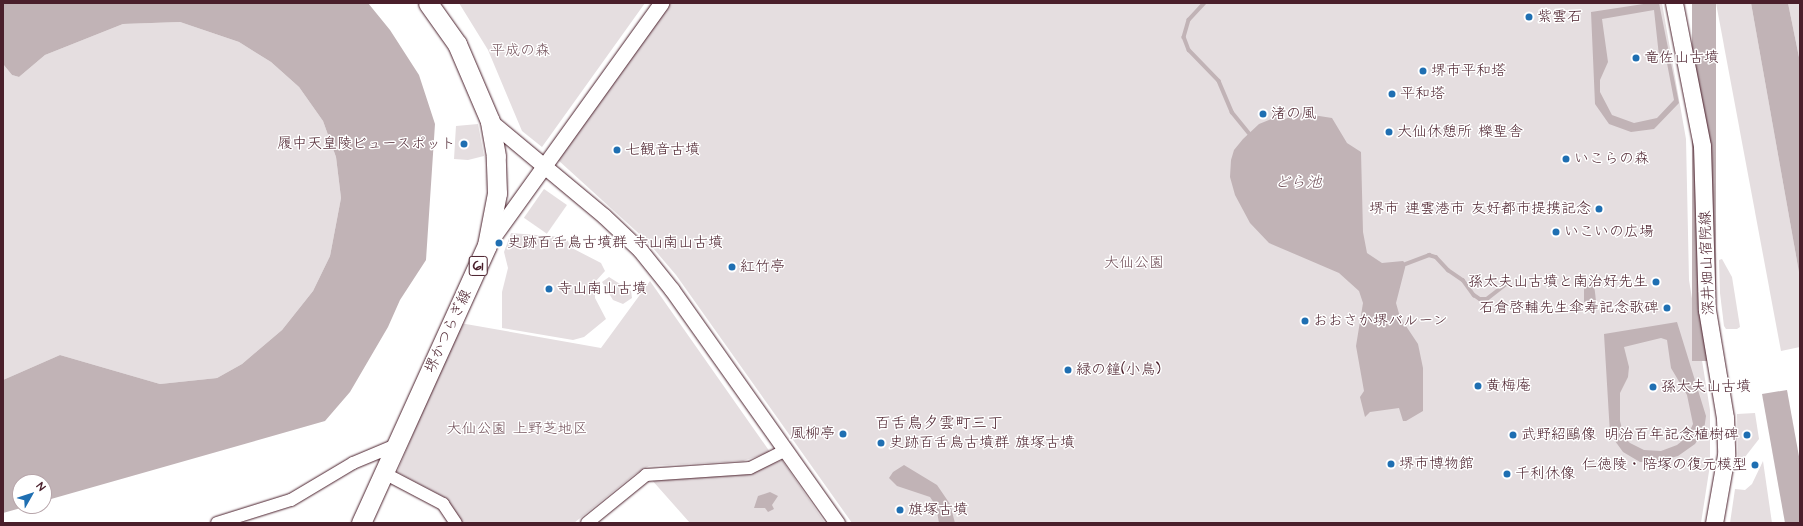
<!DOCTYPE html>
<html>
<head>
<meta charset="utf-8">
<style>
	body { margin:0 }
	#map { position:relative; width:1803px; height:526px; overflow:hidden; background:#fff; font-family:"Architects Daughter","Klee One",sans-serif }
	div>[style] { position:absolute }
	.green>* { inset:0; background:#e5dee0; transform-origin:0 0 }
	.water>* { inset:0; background:#c1b3b6; transform-origin:0 0 }
	.stream>* { height:3.5px; margin:-1.75px; padding:0 1.75px; transform-origin:1.75px; border-radius:1.75px; background:#c1b3b6 }
	.roads { filter:drop-shadow(0 0 1px #4a1f2b) drop-shadow(0 0 1px #4a1f2b) }
	.minor>* { height:12px; margin:-6px; padding:0 6px; transform-origin:6px; border-radius:6px; background:#fff }
	.tertiary>* { height:15px; margin:-7.5px; padding:0 7.5px; transform-origin:7.5px; border-radius:7.5px; background:#fff }
	.secondary>* { height:17px; margin:-8.5px; padding:0 8.5px; transform-origin:8.5px; border-radius:8.5px; background:#fff }
	.primary>* { height:19px; margin:-9.5px; padding:0 9.5px; transform-origin:9.5px; border-radius:9.5px; background:#fff }
	.dots>* { width:11px; height:11px; translate:-50% -50%; box-sizing:border-box; border:2px solid #fff; border-radius:50% }
	span { translate:-50% -50%; white-space:nowrap; text-align:center; line-height:1.15; -webkit-text-stroke:3px #fff; paint-order:stroke }
	.shield-label span { padding:1px 3px; background:#fff; border:1px solid; border-radius:3px; -webkit-text-stroke-width:0 }
	.shield-label { font-size:14px; color:#4a1f2b; font-weight:700 }
	.poi-label { font-size:15px; color:#4a1f2b }
	.left { translate:0 -50%; text-align:left }
	.right { translate:-100% -50%; text-align:right }
	.park-label { font-size:15px; color:#714f58 }
	.street-label { font-size:15px; color:#4a1f2b }
	.water-label { font-size:16px; color:#74535c; font-style:italic }
	.neighbourhood-label { font-size:16px; color:#4a1f2b }
	.frame { position:absolute; inset:0; border:4px solid #4a1f2b; pointer-events:none }
	.north { position:absolute; left:12px; top:474px; width:40px; height:40px; box-sizing:border-box; background:#fff; border:1px solid #b7a5aa; border-radius:50%; rotate:51deg; font-size:11px; font-weight:700; line-height:16px; text-align:center; color:#4a1f2b }
	.north::after { content:''; display:block; margin:auto; width:14px; height:18px; background:#1f6fb2; clip-path:polygon(50% 0,100% 100%,50% 72%,0 100%) }
</style>
</head>
<body>
<div id="map">
	<div class="green">
		<div style="clip-path:polygon(459px 3px,645px 3px,542px 147px,522px 131px,488px 50px)"></div>
		<div style="clip-path:polygon(668px 3px,1662px 3px,1686px 139px,1689px 280px,1710px 410px,1710px 465px,1701px 523px,852px 523px,676px 275px,647px 241px,558px 160px)"></div>
		<div style="clip-path:polygon(1716px 3px,1751px 3px,1800px 278px,1800px 347px,1781px 351px)"></div>
		<div style="clip-path:polygon(1788px 3px,1800px 3px,1800px 62px)"></div>
		<div style="clip-path:polygon(180px 22px,239px 42px,271px 62px,299px 87px,323px 121px,336px 157px,341px 198px,330px 256px,313px 291px,282px 330px,242px 364px,217px 378px,160px 384px,60px 355px,3px 380px,3px 64px,12px 75px,19px 77px,45px 55px,123px 24px)"></div>
		<div style="clip-path:polygon(478px 124px,484px 156px,468px 160px,454px 159px,456px 126px)"></div>
		<div style="left:544px;top:189px;width:28px;height:35px;rotate:35deg"></div>
		<div style="clip-path:polygon(511px 233px,561px 237px,568px 241px,570px 247px,601px 263px,605px 271px,595px 282px,595px 298px,606px 319px,584px 337px,573px 340px,502px 328px,502px 292px,508px 268px,504px 252px)"></div>
		<div style="clip-path:polygon(1722px 259px,1732px 277px,1740px 327px,1737px 329px,1726px 329px,1724px 326px,1720px 293px,1719px 260px)"></div>
		<div style="clip-path:polygon(609px 277px,631px 291px,632px 298px,623px 304px,613px 300px,602px 282px)"></div>
		<div style="clip-path:polygon(650px 281px,770px 452px,743px 461px,649px 466px,635px 474px,574px 523px,463px 523px,446px 498px,397px 472px,460px 323px,601px 348px)"></div>
		<div style="clip-path:polygon(1755px 413px,1759px 439px,1738px 466px,1737px 414px)"></div>
		<div style="clip-path:polygon(782px 460px,825px 523px,690px 523px,651px 479px,753px 472px)"></div>
		<div style="clip-path:polygon(1763px 461px,1772px 523px,1730px 523px,1735px 489px,1745px 490px,1752px 484px)"></div>
	</div>
	<div class="water">
		<div style="clip-path:polygon(3px 3px,368px 3px,390px 30px,419px 75px,435px 124px,426px 260px,400px 300px,388px 327px,350px 392px,325px 421px,44px 501px,44px 482px,20px 482px,20px 506px,28px 506px,3px 513px,3px 380px,60px 355px,160px 384px,217px 378px,242px 364px,282px 330px,313px 291px,330px 256px,341px 198px,336px 157px,323px 121px,299px 87px,271px 62px,239px 42px,180px 22px,123px 24px,45px 55px,19px 77px,12px 75px,3px 64px)"></div>
		<div style="clip-path:polygon(evenodd,1650px 3px,1659px 3px,1679px 103px,1654px 129px,1631px 132px,1609px 124px,1595px 104px,1591px 12px,1650px 3px,1654px 10px,1659px 56px,1666px 58px,1674px 100px,1657px 118px,1634px 123px,1612px 115px,1600px 92px,1600px 80px,1608px 62px,1602px 19px,1654px 10px)"></div>
		<div style="left:1692px;top:3px;width:24px;height:358px"></div>
		<div style="clip-path:polygon(1751px 3px,1788px 3px,1800px 62px,1800px 278px)"></div>
		<div style="clip-path:polygon(1300px 113px,1332px 118px,1347px 143px,1361px 152px,1363px 232px,1367px 253px,1382px 263px,1403px 261px,1406px 264px,1396px 303px,1400px 317px,1418px 344px,1423px 368px,1423px 411px,1406px 421px,1403px 421px,1399px 408px,1370px 412px,1365px 417px,1360px 397px,1364px 391px,1356px 346px,1363px 303px,1359px 291px,1339px 273px,1269px 243px,1250px 223px,1235px 195px,1230px 177px,1231px 160px,1234px 150px,1243px 139px,1259px 124px,1276px 117px,1280px 121px)"></div>
		<div style="clip-path:polygon(1594px 284px,1596px 301px,1584px 302px,1584px 286px)"></div>
		<div style="clip-path:polygon(evenodd,1677px 322px,1706px 416px,1704px 430px,1695px 444px,1678px 456px,1656px 462px,1640px 462px,1623px 452px,1610px 434px,1604px 334px,1677px 322px,1661px 338px,1667px 340px,1671px 368px,1687px 395px,1693px 424px,1687px 437px,1677px 445px,1661px 451px,1644px 450px,1630px 443px,1624px 437px,1620px 421px,1620px 393px,1628px 377px,1629px 367px,1624px 347px,1661px 338px)"></div>
		<div style="clip-path:polygon(1787px 390px,1800px 462px,1800px 523px,1785px 523px,1762px 394px)"></div>
		<div style="clip-path:polygon(904px 465px,937px 485px,950px 504px,955px 523px,939px 523px,936px 506px,930px 497px,897px 486px,889px 478px,893px 472px)"></div>
		<div style="clip-path:polygon(770px 492px,778px 496px,772px 505px,774px 509px,768px 512px,765px 508px,754px 508px,758px 496px)"></div>
	</div>
	<div class="stream">
		<div style="left:1205px;top:3px;width:23px;rotate:133deg"></div>
		<div style="left:1189px;top:20px;width:18px;rotate:106deg"></div>
		<div style="left:1184px;top:37px;width:14px;rotate:69deg"></div>
		<div style="left:1189px;top:50px;width:43px;rotate:45.9deg"></div>
		<div style="left:1219px;top:81px;width:34px;rotate:67deg"></div>
		<div style="left:1232px;top:112px;width:27px;rotate:51deg"></div>
		<div style="left:1406px;top:264px;width:25px;rotate:-21deg"></div>
		<div style="left:1429px;top:255px;width:7px;rotate:16deg"></div>
		<div style="left:1436px;top:257px;width:18px;rotate:47deg"></div>
		<div style="left:1448px;top:270px;width:18px;rotate:34deg"></div>
		<div style="left:1463px;top:280px;width:19px;rotate:54deg"></div>
		<div style="left:1474px;top:295px;width:7px;rotate:34deg"></div>
		<div style="left:1480px;top:299px;width:7px"></div>
		<div style="left:1487px;top:299px;width:23px;rotate:-38deg"></div>
	</div>
	<div class="roads">
		<div class="minor">
			<div style="left:384px;top:473px;width:67px;rotate:27.7deg"></div>
			<div style="left:443px;top:504px;width:23px;rotate:56deg"></div>
			<div style="left:217px;top:523px;width:77px;rotate:-17.3deg"></div>
			<div style="left:291px;top:500px;width:72px;rotate:-30.8deg"></div>
			<div style="left:353px;top:463px;width:47px;rotate:-22.7deg"></div>
			<div style="left:587px;top:523px;width:76px;rotate:-39.1deg"></div>
			<div style="left:646px;top:475px;width:104px;rotate:-3.9deg"></div>
			<div style="left:750px;top:468px;width:40px;rotate:-26.6deg"></div>
		</div>
		<div class="tertiary">
			<div style="left:490px;top:121px;width:148px;rotate:39.8deg"></div>
			<div style="left:604px;top:216px;width:50px;rotate:43.4deg"></div>
			<div style="left:640px;top:250px;width:51px;rotate:51.3deg"></div>
			<div style="left:672px;top:290px;width:286px;rotate:54.7deg"></div>
			<div style="left:488px;top:244px;width:297px;rotate:-54.3deg"></div>
		</div>
		<div class="secondary">
			<div style="left:1674px;top:3px;width:146px;rotate:78.9deg"></div>
			<div style="left:1702px;top:146px;width:164px;rotate:88.3deg"></div>
			<div style="left:1707px;top:310px;width:109px;rotate:80.5deg"></div>
			<div style="left:1725px;top:418px;width:37px;rotate:88deg"></div>
			<div style="left:1726px;top:455px;width:69px;rotate:100deg"></div>
		</div>
		<div class="primary">
			<div style="left:361px;top:523px;width:305px;rotate:-65.6deg"></div>
			<div style="left:487px;top:245px;width:53px;rotate:-79.1deg"></div>
			<div style="left:497px;top:193px;width:37px;rotate:-92deg"></div>
			<div style="left:496px;top:156px;width:36px;rotate:-100deg"></div>
			<div style="left:490px;top:121px;width:84px;rotate:-113.2deg"></div>
			<div style="left:457px;top:44px;width:50px;rotate:-125.3deg"></div>
		</div>
	</div>
	<div class="dots">
		<div style="left:1529px;top:17px;background:#1f6fb2"></div>
		<div style="left:1636px;top:58px;background:#1f6fb2"></div>
		<div style="left:1423px;top:71px;background:#1f6fb2"></div>
		<div style="left:1392px;top:94px;background:#1f6fb2"></div>
		<div style="left:1263px;top:114px;background:#1f6fb2"></div>
		<div style="left:1389px;top:132px;background:#1f6fb2"></div>
		<div style="left:464px;top:144px;background:#1f6fb2"></div>
		<div style="left:617px;top:150px;background:#1f6fb2"></div>
		<div style="left:1566px;top:159px;background:#1f6fb2"></div>
		<div style="left:1599px;top:209px;background:#1f6fb2"></div>
		<div style="left:1556px;top:232px;background:#1f6fb2"></div>
		<div style="left:499px;top:243px;background:#1f6fb2"></div>
		<div style="left:732px;top:267px;background:#1f6fb2"></div>
		<div style="left:1656px;top:282px;background:#1f6fb2"></div>
		<div style="left:549px;top:289px;background:#1f6fb2"></div>
		<div style="left:1667px;top:308px;background:#1f6fb2"></div>
		<div style="left:1305px;top:321px;background:#1f6fb2"></div>
		<div style="left:1068px;top:370px;background:#1f6fb2"></div>
		<div style="left:1478px;top:386px;background:#1f6fb2"></div>
		<div style="left:1653px;top:387px;background:#1f6fb2"></div>
		<div style="left:843px;top:434px;background:#1f6fb2"></div>
		<div style="left:1513px;top:435px;background:#1f6fb2"></div>
		<div style="left:1747px;top:435px;background:#1f6fb2"></div>
		<div style="left:881px;top:443px;background:#1f6fb2"></div>
		<div style="left:1391px;top:464px;background:#1f6fb2"></div>
		<div style="left:1755px;top:465px;background:#1f6fb2"></div>
		<div style="left:1507px;top:474px;background:#1f6fb2"></div>
		<div style="left:900px;top:510px;background:#1f6fb2"></div>
	</div>
	<div class="shield-label">
		<span style="left:478px;top:266px">61</span>
	</div>
	<div class="poi-label">
		<span class="left" style="left:1537px;top:17px">紫雲石</span>
		<span class="left" style="left:1644px;top:58px">竜佐山古墳</span>
		<span class="left" style="left:1431px;top:71px">堺市平和塔</span>
		<span class="left" style="left:1400px;top:94px">平和塔</span>
		<span class="left" style="left:1271px;top:114px">渚の風</span>
		<span class="left" style="left:1397px;top:132px">大仙休憩所 櫟聖舎</span>
		<span class="right" style="left:456px;top:144px">履中天皇陵ビュースポット</span>
		<span class="left" style="left:625px;top:150px">七観音古墳</span>
		<span class="left" style="left:1574px;top:159px">いこらの森</span>
		<span class="right" style="left:1591px;top:209px">堺市 連雲港市 友好都市提携記念</span>
		<span class="left" style="left:1564px;top:232px">いこいの広場</span>
		<span class="left" style="left:507px;top:243px">史跡百舌鳥古墳群 寺山南山古墳</span>
		<span class="left" style="left:740px;top:267px">紅竹亭</span>
		<span class="right" style="left:1648px;top:282px">孫太夫山古墳と南治好先生</span>
		<span class="left" style="left:557px;top:289px">寺山南山古墳</span>
		<span class="right" style="left:1659px;top:308px">石倉啓輔先生傘寿記念歌碑</span>
		<span class="left" style="left:1313px;top:321px">おおさか堺バルーン</span>
		<span class="left" style="left:1076px;top:370px">緑の鐘(小鳥)</span>
		<span class="left" style="left:1486px;top:386px">黄梅庵</span>
		<span class="left" style="left:1661px;top:387px">孫太夫山古墳</span>
		<span class="right" style="left:835px;top:434px">風柳亭</span>
		<span class="left" style="left:1521px;top:435px">武野紹鷗像</span>
		<span class="right" style="left:1739px;top:435px">明治百年記念植樹碑</span>
		<span class="left" style="left:889px;top:443px">史跡百舌鳥古墳群 旗塚古墳</span>
		<span class="left" style="left:1399px;top:464px">堺市博物館</span>
		<span class="right" style="left:1747px;top:465px">仁徳陵・陪塚の復元模型</span>
		<span class="left" style="left:1515px;top:474px">千利休像</span>
		<span class="left" style="left:908px;top:510px">旗塚古墳</span>
	</div>
	<div class="park-label">
		<span style="left:520px;top:51px">平成の森</span>
		<span style="left:1134px;top:263px">大仙公園</span>
		<span style="left:517px;top:429px">大仙公園 上野芝地区</span>
	</div>
	<div class="street-label">
		<span style="left:1707px;top:263px;rotate:-92deg">深井畑山宿院線</span>
		<span style="left:448px;top:331px;rotate:-65deg">堺かつらぎ線</span>
	</div>
	<div class="water-label">
		<span style="left:1298px;top:182px">どら池</span>
	</div>
	<div class="neighbourhood-label">
		<span style="left:939px;top:423px">百舌鳥夕雲町三丁</span>
	</div>
	<div class="frame"></div>
	<div class="north">N</div>
</div>
</body>
</html>
